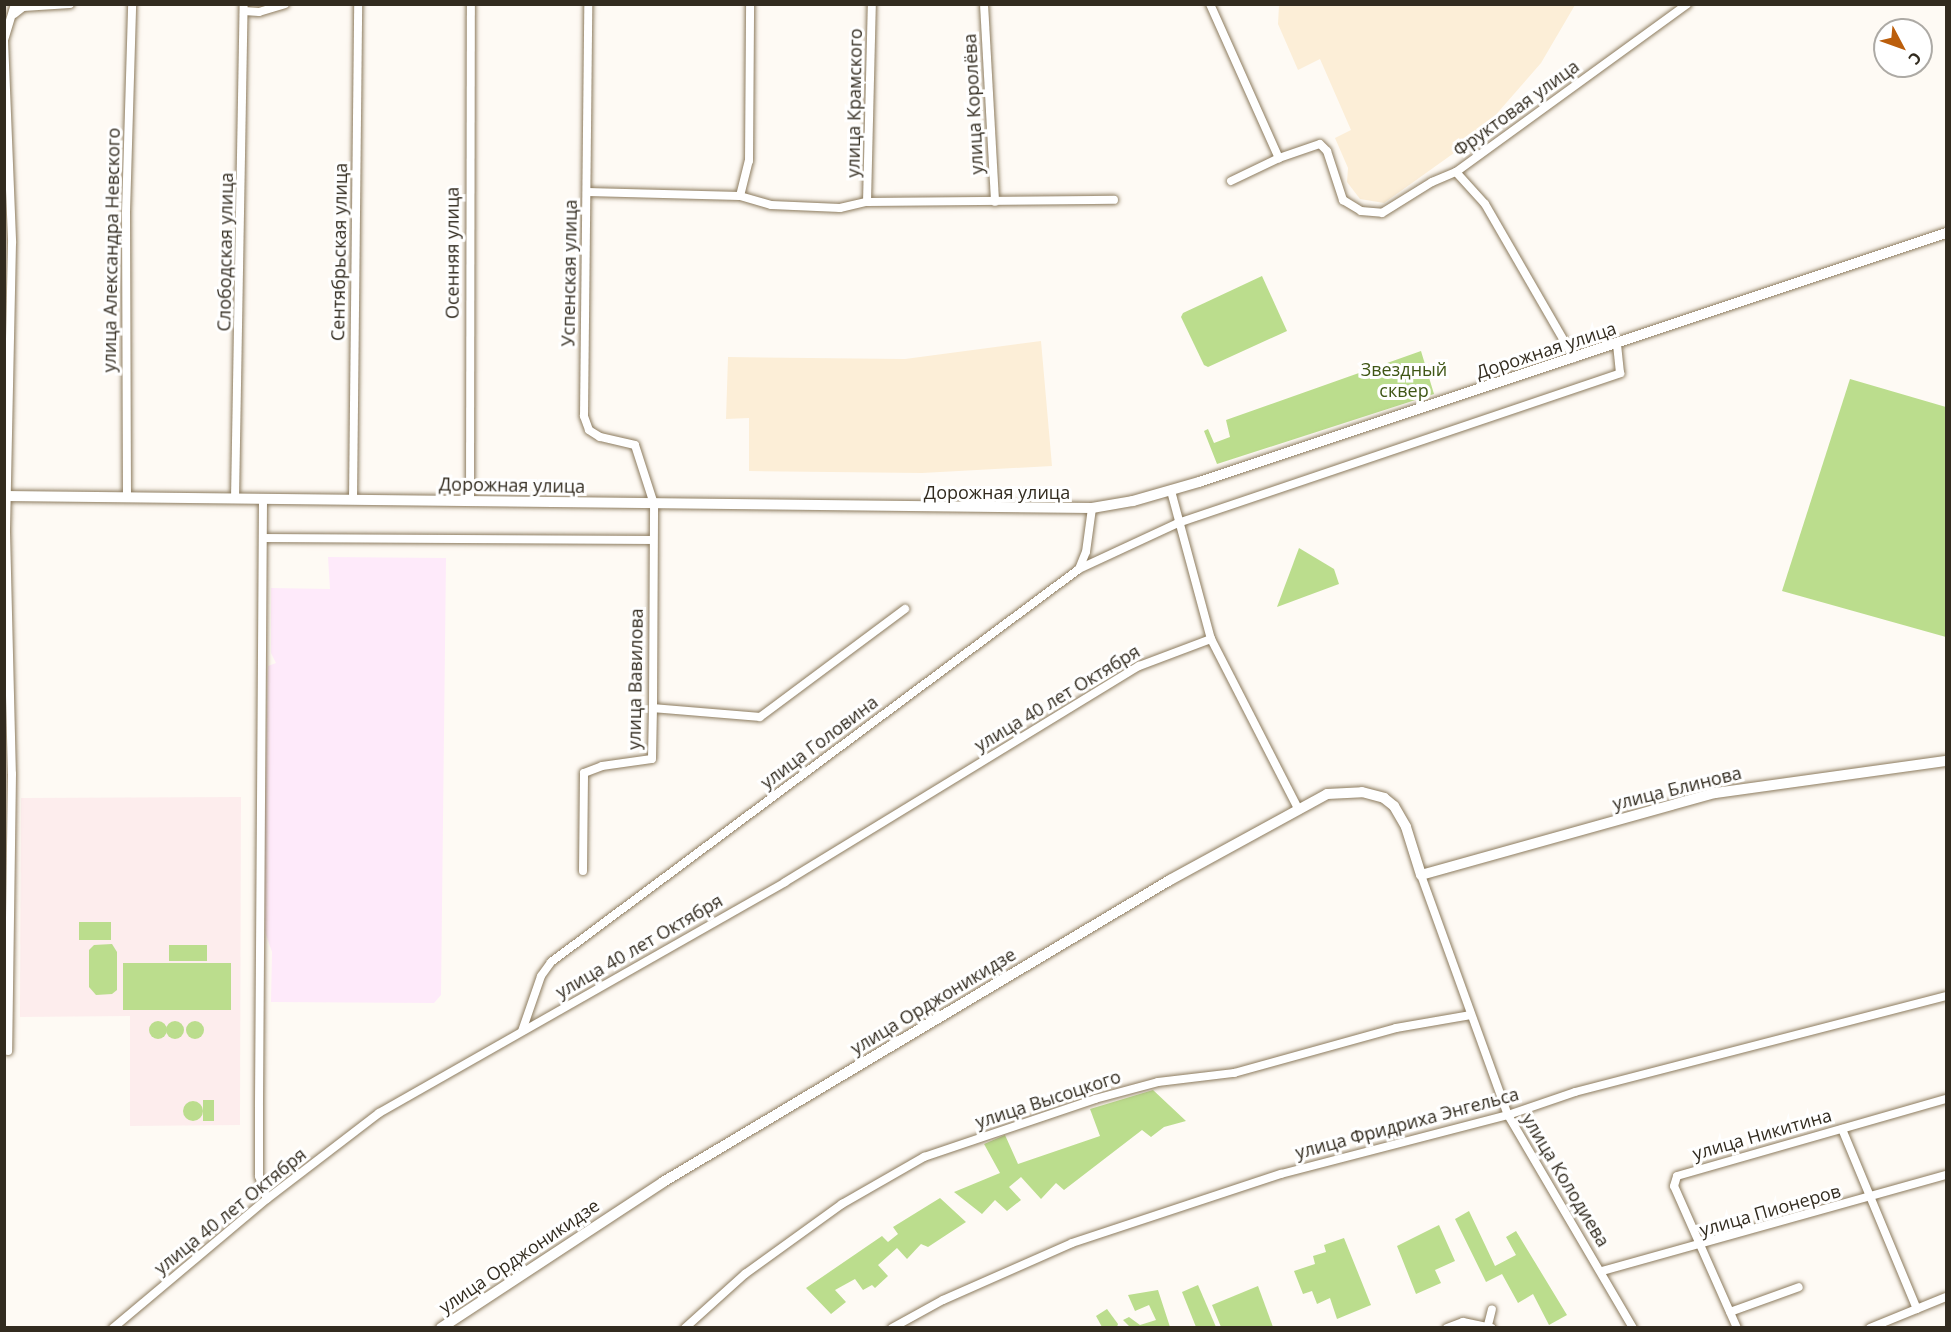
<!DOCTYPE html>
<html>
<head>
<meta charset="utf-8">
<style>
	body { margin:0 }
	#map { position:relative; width:1951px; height:1332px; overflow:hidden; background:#fefaf4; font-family:"Open Sans",sans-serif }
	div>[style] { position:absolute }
	.built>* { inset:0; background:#fceed7 }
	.education>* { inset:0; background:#fdeded }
	.medical>* { inset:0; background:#feeafa }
	.green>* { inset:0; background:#bbdd8d; transform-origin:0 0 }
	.round { border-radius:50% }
	.roads { filter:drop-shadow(0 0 2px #8c7b5e) drop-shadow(0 0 2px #8c7b5e) }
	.minor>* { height:8px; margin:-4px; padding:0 4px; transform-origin:4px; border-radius:4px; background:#fff }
	.major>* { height:10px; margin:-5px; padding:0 5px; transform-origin:5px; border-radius:5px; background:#fff }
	span { translate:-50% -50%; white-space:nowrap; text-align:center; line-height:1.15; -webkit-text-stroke:6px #fff; paint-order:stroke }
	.street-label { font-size:18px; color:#322b1f }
	.park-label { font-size:18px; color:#3f5615 }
	.frame { position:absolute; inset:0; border:6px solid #322b1f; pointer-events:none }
	.north { position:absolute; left:1873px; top:18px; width:60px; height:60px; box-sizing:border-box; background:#fff; border:2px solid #adaaa5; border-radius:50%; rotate:131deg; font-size:16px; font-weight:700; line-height:24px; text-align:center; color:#322b1f }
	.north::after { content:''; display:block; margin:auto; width:21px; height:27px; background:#bb5e0c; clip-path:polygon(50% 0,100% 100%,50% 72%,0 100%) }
</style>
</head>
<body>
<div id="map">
	<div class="built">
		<div style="clip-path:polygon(1279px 5px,1279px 4px,1575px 5px,1541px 63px,1493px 118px,1468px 143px,1384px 203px,1360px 199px,1347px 182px,1348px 168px,1335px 138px,1351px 130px,1320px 59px,1298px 70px,1278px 24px)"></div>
		<div style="clip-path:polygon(1041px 341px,1052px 466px,922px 473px,749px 471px,749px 418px,726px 419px,728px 357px,905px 359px)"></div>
	</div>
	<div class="education">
		<div style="clip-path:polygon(241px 797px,240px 1125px,130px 1126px,130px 1016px,20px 1017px,21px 798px)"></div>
	</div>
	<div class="medical">
		<div style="clip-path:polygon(328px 557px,446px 558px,441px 995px,434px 1003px,271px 1002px,272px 952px,265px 932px,264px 871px,268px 666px,276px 663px,271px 653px,271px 588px,330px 589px)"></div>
	</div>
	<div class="green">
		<div style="clip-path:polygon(1262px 276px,1287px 331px,1208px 367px,1204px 365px,1181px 317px,1183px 313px)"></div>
		<div style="clip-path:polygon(1421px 351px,1434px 394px,1217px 464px,1204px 431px,1208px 429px,1214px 443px,1230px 437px,1226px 420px)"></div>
		<div style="clip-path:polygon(1850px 379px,1946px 407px,1946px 637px,1782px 591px)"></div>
		<div style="clip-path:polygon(1299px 548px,1334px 569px,1339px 584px,1277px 607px)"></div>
		<div style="left:79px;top:922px;width:32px;height:18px"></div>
		<div style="clip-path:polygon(112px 944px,117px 952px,117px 990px,112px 994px,96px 995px,89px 987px,89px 950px,94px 945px)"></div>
		<div style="left:169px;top:945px;width:38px;height:16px"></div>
		<div style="left:231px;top:963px;width:47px;height:108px;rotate:90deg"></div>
		<div class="round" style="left:149px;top:1021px;width:18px;height:18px"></div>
		<div class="round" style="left:186px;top:1021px;width:18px;height:18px"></div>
		<div class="round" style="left:166px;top:1021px;width:18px;height:18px"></div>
		<div style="clip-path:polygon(1153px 1090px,1186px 1121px,1164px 1127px,1151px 1137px,1142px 1130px,1064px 1190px,1056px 1183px,1041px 1199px,1021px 1177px,1009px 1187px,1021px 1200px,1007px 1211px,995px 1200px,982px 1214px,954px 1192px,1000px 1173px,984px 1144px,1005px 1135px,1018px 1164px,1100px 1136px,1090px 1109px)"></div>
		<div style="left:203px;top:1100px;width:11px;height:21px"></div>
		<div class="round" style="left:183px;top:1101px;width:20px;height:20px"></div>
		<div style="clip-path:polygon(940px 1198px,966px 1222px,928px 1247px,921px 1244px,907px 1259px,897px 1248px,878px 1265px,888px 1276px,875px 1288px,872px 1285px,863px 1290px,855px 1279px,835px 1290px,846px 1302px,831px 1314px,806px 1288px,882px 1236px,888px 1242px,898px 1234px,893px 1227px)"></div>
		<div style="clip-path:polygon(1469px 1211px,1495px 1266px,1516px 1255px,1506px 1237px,1516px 1231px,1567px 1315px,1549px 1325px,1533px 1294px,1518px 1303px,1502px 1274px,1486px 1282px,1455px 1219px)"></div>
		<div style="clip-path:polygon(1439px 1225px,1455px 1261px,1435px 1270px,1441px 1283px,1416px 1294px,1397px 1246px)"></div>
		<div style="clip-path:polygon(1344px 1238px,1371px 1305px,1337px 1319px,1330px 1298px,1317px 1304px,1312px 1291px,1303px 1294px,1294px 1271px,1315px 1264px,1313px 1256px,1326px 1252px,1324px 1245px)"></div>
		<div style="clip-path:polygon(1198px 1285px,1216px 1327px,1196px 1327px,1182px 1292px)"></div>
		<div style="clip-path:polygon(1258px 1286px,1273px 1327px,1221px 1327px,1212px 1305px)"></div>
		<div style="clip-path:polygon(1158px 1290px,1170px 1327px,1130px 1327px,1123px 1320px,1129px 1317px,1140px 1325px,1156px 1320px,1149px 1305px,1135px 1311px,1128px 1295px)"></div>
		<div style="clip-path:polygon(1107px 1309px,1118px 1324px,1117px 1327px,1102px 1327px,1096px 1316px)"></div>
	</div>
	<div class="roads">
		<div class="minor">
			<div style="left:984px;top:4px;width:198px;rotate:86.8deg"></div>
			<div style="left:1210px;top:4px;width:169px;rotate:65.9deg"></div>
			<div style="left:1279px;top:158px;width:43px;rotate:-18.9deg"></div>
			<div style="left:1320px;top:144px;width:10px;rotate:45deg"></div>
			<div style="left:1327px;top:151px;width:52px;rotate:71.9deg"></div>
			<div style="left:1343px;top:200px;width:21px;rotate:31deg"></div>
			<div style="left:1361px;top:211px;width:21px;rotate:5deg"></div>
			<div style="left:1382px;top:213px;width:59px;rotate:-31.8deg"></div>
			<div style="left:1432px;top:182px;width:26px;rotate:-23deg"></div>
			<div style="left:1456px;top:172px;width:286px;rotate:-36deg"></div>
			<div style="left:244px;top:11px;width:15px;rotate:4deg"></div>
			<div style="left:259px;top:12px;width:27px;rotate:-17deg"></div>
			<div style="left:14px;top:14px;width:11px;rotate:-38deg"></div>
			<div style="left:23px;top:7px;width:47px;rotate:-3.7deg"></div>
			<div style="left:4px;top:40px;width:203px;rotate:87.7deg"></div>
			<div style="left:12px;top:243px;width:289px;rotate:91.2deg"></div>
			<div style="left:6px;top:532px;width:242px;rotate:88.6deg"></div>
			<div style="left:12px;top:774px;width:277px;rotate:90.8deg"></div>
			<div style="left:4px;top:40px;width:38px;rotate:-73deg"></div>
			<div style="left:1456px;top:172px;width:43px;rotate:47.8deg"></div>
			<div style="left:1485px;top:204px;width:178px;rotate:60deg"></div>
			<div style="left:1231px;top:181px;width:53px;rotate:-25.6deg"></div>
			<div style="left:587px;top:192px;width:153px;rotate:1.5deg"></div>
			<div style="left:740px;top:196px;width:32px;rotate:16deg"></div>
			<div style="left:771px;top:205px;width:69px;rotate:2.5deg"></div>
			<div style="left:840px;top:208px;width:28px;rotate:-13deg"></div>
			<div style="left:867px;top:202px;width:247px;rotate:-0.5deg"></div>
			<div style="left:740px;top:196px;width:36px;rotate:-76deg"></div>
			<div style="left:749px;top:161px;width:157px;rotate:-89.6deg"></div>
			<div style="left:867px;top:202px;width:198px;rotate:-88.6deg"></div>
			<div style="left:1171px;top:491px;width:153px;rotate:74.9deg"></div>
			<div style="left:1211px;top:639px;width:190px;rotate:62.8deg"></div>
			<div style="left:127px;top:497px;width:285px;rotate:-90.2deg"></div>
			<div style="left:126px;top:212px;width:208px;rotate:-88.3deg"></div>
			<div style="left:235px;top:499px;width:495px;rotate:-89deg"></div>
			<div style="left:263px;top:500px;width:607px;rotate:90.38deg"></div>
			<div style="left:259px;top:1107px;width:69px;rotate:90deg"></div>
			<div style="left:259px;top:1176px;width:24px;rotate:71deg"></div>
			<div style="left:353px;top:500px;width:496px;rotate:-89.4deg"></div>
			<div style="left:470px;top:501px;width:497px;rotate:-89.9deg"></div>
			<div style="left:263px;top:538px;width:389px;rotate:0.3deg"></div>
			<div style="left:1079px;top:569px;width:18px;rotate:-68deg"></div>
			<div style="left:1086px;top:552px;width:44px;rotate:-82.2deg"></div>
			<div style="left:653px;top:708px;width:107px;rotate:4.8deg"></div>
			<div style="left:760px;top:717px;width:181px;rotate:-36.7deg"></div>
			<div style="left:583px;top:871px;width:98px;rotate:-89.4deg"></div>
			<div style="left:584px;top:773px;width:19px;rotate:-21deg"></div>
			<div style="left:602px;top:766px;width:50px;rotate:-8deg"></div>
			<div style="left:652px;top:759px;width:51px;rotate:-88.9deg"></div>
			<div style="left:653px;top:708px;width:204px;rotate:-89.7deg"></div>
			<div style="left:654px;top:504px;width:62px;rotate:-107.9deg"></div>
			<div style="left:635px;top:445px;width:36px;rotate:-167deg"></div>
			<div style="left:600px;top:437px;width:13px;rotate:-148deg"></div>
			<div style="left:589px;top:430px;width:15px;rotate:-110deg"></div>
			<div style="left:584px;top:416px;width:412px;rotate:-89.4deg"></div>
			<div style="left:1421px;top:875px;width:255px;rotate:70.1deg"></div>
			<div style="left:1508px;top:1115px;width:247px;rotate:59.6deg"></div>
			<div style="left:522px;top:1031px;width:58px;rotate:-70.9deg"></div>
			<div style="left:541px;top:976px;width:17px;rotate:-54deg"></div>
			<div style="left:551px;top:962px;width:658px;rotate:-36.66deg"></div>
			<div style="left:1079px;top:569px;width:109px;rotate:-24.9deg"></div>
			<div style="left:1178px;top:523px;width:467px;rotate:-18.7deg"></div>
			<div style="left:1620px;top:373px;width:29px;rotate:-96deg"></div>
			<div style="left:1842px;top:1129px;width:195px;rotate:67.4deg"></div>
			<div style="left:1602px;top:1271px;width:357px;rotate:-15.6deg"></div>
			<div style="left:1730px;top:1312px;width:73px;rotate:-19.9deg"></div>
			<div style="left:1488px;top:1325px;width:16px;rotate:-76deg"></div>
			<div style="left:113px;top:1328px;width:201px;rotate:-40deg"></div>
			<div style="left:267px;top:1199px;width:141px;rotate:-37.5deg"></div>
			<div style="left:379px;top:1113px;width:467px;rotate:-29.6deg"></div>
			<div style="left:785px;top:882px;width:415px;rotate:-31.4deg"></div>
			<div style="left:1139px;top:666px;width:77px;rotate:-20.6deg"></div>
			<div style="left:685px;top:1328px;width:81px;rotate:-42deg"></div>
			<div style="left:745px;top:1274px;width:120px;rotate:-35.8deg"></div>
			<div style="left:842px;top:1204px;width:95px;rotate:-29.8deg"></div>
			<div style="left:924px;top:1157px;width:181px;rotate:-18.7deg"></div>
			<div style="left:1095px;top:1099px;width:65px;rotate:-15.1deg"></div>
			<div style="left:1158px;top:1082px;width:77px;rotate:-6.8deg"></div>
			<div style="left:1234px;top:1073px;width:168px;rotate:-15.5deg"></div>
			<div style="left:1396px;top:1028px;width:76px;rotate:-9.8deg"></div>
			<div style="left:892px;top:1328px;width:58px;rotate:-28.8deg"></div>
			<div style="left:943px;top:1300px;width:141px;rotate:-23.8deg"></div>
			<div style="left:1072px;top:1243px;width:220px;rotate:-18.3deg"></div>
			<div style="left:1281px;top:1174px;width:235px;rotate:-14.6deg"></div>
			<div style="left:1508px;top:1115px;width:71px;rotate:-18.9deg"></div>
			<div style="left:1575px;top:1092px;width:383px;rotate:-14.5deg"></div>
			<div style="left:1447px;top:1328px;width:17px;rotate:-21deg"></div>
			<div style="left:1463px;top:1322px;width:29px;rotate:12deg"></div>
			<div style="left:1737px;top:1328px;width:155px;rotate:-113.9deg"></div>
			<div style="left:1674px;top:1186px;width:10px;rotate:-73deg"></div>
			<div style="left:1677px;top:1176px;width:280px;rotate:-16deg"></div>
			<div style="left:1870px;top:1328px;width:82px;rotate:-22.2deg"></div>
		</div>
		<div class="major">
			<div style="left:4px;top:496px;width:1088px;rotate:0.63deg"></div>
			<div style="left:1092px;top:508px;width:42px;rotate:-9.7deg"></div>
			<div style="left:1133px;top:501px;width:69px;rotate:-16.1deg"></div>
			<div style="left:1199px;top:482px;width:787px;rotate:-18.43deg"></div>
			<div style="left:441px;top:1328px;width:266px;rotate:-33.3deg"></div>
			<div style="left:663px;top:1182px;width:590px;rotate:-30.78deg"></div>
			<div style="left:1170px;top:880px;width:179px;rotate:-28.7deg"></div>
			<div style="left:1327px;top:794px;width:35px;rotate:-3deg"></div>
			<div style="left:1362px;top:792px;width:23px;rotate:15deg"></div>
			<div style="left:1384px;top:798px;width:13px;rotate:39deg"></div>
			<div style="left:1394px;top:806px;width:24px;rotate:60deg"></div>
			<div style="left:1406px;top:827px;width:50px;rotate:72.6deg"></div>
			<div style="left:1421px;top:875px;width:305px;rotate:-15.6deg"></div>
			<div style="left:1715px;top:793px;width:233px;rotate:-7.9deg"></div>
		</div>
	</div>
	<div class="street-label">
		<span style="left:854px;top:103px;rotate:-89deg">улица Крамского</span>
		<span style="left:973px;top:104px;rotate:-93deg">улица Королёва</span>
		<span style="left:1516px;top:108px;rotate:-36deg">Фруктовая улица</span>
		<span style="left:111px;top:250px;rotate:-89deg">улица Александра Невского</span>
		<span style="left:225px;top:252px;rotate:-89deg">Слободская улица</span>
		<span style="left:339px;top:252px;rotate:-89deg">Сентябрьская улица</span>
		<span style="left:452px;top:253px;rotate:-90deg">Осенняя улица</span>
		<span style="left:569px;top:273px;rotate:-89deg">Успенская улица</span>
		<span style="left:1546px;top:350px;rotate:-18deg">Дорожная улица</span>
		<span style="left:512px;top:485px;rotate:1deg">Дорожная улица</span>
		<span style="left:997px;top:492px">Дорожная улица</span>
		<span style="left:635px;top:679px;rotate:-89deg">улица Вавилова</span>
		<span style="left:1057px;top:698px;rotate:-31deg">улица 40 лет Октября</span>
		<span style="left:819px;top:742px;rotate:-37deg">улица Головина</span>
		<span style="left:1677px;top:788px;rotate:-14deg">улица Блинова</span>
		<span style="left:639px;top:946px;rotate:-30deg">улица 40 лет Октября</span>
		<span style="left:933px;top:1001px;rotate:-31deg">улица Орджоникидзе</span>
		<span style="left:1048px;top:1099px;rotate:-18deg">улица Высоцкого</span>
		<span style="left:1407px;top:1123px;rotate:-15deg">улица Фридриха Энгельса</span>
		<span style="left:1762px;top:1134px;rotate:-16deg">улица Никитина</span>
		<span style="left:1566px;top:1180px;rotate:59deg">улица Колодиева</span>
		<span style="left:1770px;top:1210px;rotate:-16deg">улица Пионеров</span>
		<span style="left:230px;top:1211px;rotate:-39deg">улица 40 лет Октября</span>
		<span style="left:519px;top:1256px;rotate:-34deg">улица Орджоникидзе</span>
	</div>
	<div class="park-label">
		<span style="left:1404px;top:380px">Звездный<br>сквер</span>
	</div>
	<div class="frame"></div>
	<div class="north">С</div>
</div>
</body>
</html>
